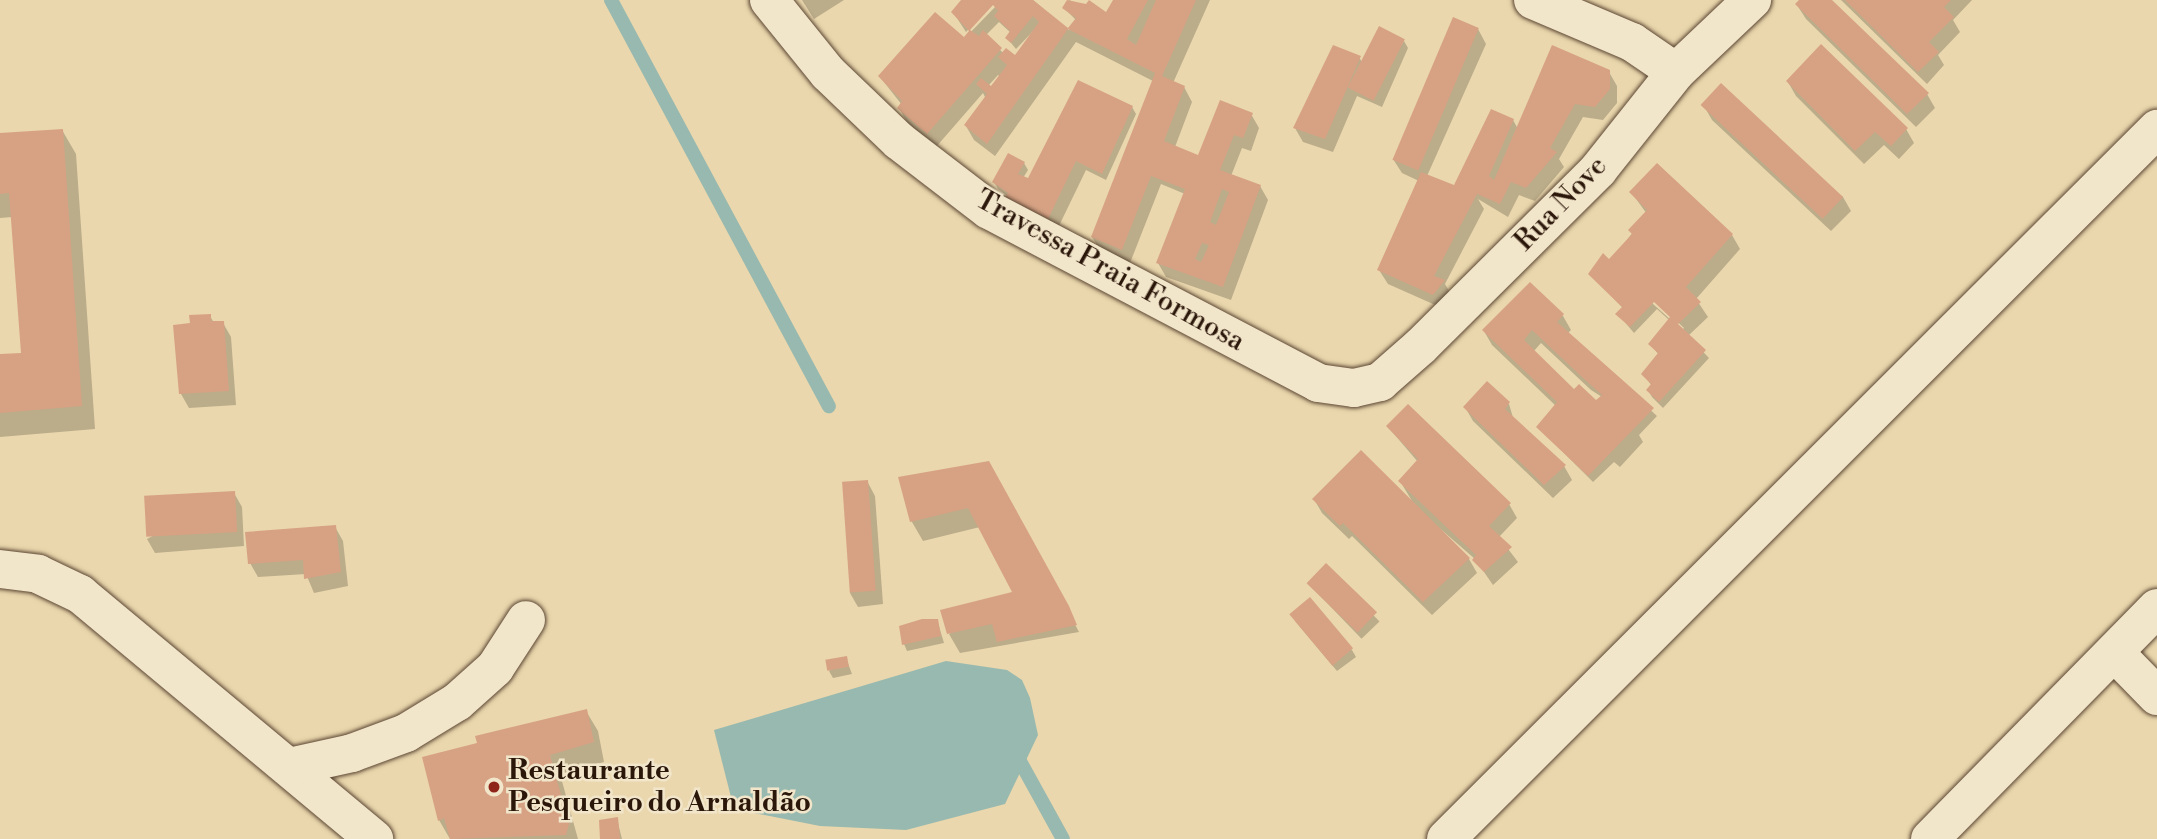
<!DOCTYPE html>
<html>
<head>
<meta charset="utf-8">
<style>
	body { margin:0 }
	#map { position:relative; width:2157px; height:839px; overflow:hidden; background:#ead7ad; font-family:"Libre Bodoni",serif }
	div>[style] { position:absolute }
	.water>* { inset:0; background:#98b9af }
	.shadow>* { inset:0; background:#0003; transform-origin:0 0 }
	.stream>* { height:14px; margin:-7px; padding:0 7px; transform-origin:7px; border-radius:7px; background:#98b9af }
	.building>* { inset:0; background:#d7a284; transform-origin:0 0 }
	.roads { filter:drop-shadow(0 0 2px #5b4633) drop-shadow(0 0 2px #5b4633) }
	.minor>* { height:38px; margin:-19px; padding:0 19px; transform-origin:19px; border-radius:19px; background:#f1e5ca }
	.dots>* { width:19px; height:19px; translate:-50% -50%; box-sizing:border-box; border:4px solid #f1e5ca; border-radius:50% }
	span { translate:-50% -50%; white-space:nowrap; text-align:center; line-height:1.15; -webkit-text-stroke:5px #f1e5ca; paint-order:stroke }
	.street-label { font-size:28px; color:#2b160a }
	.poi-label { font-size:28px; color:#2b160a; font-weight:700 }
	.left { translate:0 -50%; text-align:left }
</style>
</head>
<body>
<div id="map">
	<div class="water">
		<div style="clip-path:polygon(946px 661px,1007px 670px,1022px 680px,1030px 698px,1038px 735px,1005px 804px,906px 830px,820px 826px,734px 809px,714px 730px)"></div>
	</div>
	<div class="shadow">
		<div style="clip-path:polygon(802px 0,844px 0,814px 19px)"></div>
		<div style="clip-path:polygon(evenodd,964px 0,1033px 0,1069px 30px,1076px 20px,1064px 8px,1069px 0,1106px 15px,1115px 0,1210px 0,1173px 83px,1184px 87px,1192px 102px,1175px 147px,1198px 159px,1251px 114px,1259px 128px,1251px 151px,1242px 148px,1231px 176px,1260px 186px,1268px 200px,1231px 300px,1166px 277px,1158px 263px,1185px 194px,1161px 184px,1130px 263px,1101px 251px,1092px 237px,1153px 81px,1076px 42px,995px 156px,974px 140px,966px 126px,986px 99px,983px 93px,936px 147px,907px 122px,899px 108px,902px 105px,880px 77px,962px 41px,996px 6px,993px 3px,966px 32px,953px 12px,964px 0,999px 22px,1011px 33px,1007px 38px,1016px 49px,1039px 25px,1015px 58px,1004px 54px,986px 35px,999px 22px,964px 0,998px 75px,1000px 77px,992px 89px,988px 86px,998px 75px)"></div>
		<div style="clip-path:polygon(1802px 0,1830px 0,1927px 94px,1935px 108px,1916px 127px,1806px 19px,1797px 5px)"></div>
		<div style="clip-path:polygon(1841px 0,1972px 0,1953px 20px,1960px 32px,1938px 55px,1944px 65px,1927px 84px)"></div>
		<div style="clip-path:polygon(1478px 29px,1486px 44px,1427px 176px,1455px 187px,1513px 120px,1518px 129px,1609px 72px,1617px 86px,1617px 103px,1603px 120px,1583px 117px,1559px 159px,1564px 167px,1535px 201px,1519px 195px,1508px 217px,1478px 199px,1484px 209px,1445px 284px,1452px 296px,1442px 308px,1388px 284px,1379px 270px,1419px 181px,1402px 173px,1393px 159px)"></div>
		<div style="clip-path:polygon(1404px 41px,1408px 48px,1382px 107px,1357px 96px,1333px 152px,1303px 142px,1295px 128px,1359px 57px,1363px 64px)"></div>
		<div style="clip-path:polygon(1788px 82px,1906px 129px,1914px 143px,1899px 159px,1884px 145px,1864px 164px,1796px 96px)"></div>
		<div style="clip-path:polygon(1704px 106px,1843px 197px,1851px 211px,1831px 231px,1712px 120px)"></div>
		<div style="clip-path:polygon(1132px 107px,1136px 114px,1106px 180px,1086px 170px,1056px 232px,998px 189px,994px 182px,1024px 163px,1028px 170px,1023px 178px,1028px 181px)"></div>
		<div style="clip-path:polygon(62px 130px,76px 154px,95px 429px,0 437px,0 356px,23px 354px,12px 217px,0 218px,0 135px)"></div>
		<div style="clip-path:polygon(evenodd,1631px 192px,1732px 235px,1740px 249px,1696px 299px,1708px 317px,1688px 336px,1709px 358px,1663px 408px,1652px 397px,1648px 390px,1652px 386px,1643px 374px,1659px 355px,1650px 344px,1669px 320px,1657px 309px,1634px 333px,1618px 314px,1623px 308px,1590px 274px,1610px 262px,1647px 214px,1631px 192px,1649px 295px,1684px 328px,1682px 330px,1653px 304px,1649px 295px)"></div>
		<div style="clip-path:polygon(evenodd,1530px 285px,1563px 316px,1571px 330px,1568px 333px,1657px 416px,1639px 435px,1643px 442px,1620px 467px,1614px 462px,1593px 482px,1538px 427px,1556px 406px,1492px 345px,1484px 331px,1530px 285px,1541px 343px,1591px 390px,1602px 397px,1596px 403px,1574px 391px,1533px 352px,1541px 343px)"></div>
		<div style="clip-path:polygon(210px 316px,214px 323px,223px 323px,231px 337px,236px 405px,189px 408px,181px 394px,192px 324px)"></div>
		<div style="clip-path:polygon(1509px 404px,1514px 421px,1564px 466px,1572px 480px,1553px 498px,1473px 421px,1465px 407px)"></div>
		<div style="clip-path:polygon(1388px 427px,1509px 504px,1517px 518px,1499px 537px,1518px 562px,1493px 585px,1475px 559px,1414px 506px,1469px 559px,1477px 573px,1432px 615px,1352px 536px,1349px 539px,1322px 513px,1314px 499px,1412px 501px,1400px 481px,1418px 462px)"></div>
		<div style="clip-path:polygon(900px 479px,1000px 483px,1079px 632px,960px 653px,949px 634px,1015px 593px,980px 527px,923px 541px,912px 522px)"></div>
		<div style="clip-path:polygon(867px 481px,875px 496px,883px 604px,858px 607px,850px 593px)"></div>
		<div style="clip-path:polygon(234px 493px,242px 507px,244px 546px,155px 553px,147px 539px)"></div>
		<div style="clip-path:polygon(335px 527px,343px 541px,348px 586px,314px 593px,306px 574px,258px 577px,250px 563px)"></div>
		<div style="left:1326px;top:566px;width:77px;height:25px;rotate:46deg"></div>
		<div style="clip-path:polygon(937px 620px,944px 643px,907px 651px,904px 644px)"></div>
		<div style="clip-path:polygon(1295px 621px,1352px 650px,1356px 657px,1337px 671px)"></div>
		<div style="clip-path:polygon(846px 658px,852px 674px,833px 678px,829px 671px)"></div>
		<div style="clip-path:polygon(586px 711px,598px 731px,604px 762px,560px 774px,578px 839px,450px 839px,439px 820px,479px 745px)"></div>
		<div style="clip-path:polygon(617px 819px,622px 839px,602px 839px)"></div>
	</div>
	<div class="stream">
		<div style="left:611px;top:0;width:461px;rotate:61.8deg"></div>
		<div style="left:1016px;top:754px;width:97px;rotate:61.1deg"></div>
	</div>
	<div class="building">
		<div style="clip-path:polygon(evenodd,961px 0,1033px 0,1068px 28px,1076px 18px,1062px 8px,1067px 0,1086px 4px,1089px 0,1106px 12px,1113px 0,1148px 0,1127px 39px,1136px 45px,1156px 0,1196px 0,1162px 76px,1185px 86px,1164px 141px,1198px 155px,1220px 100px,1253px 113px,1243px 138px,1234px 135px,1220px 170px,1261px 185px,1223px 287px,1156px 263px,1185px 189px,1151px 176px,1122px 250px,1091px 237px,1155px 73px,1068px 29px,987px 144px,964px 125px,987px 94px,976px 84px,981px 78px,991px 86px,1007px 65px,998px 57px,1006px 48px,1015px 55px,1039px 22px,1033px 16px,1011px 43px,1005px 38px,1010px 31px,994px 16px,998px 11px,993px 5px,970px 30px,979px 36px,983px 30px,1002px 48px,927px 134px,897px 108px,902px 101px,878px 76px,935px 12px,964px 37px,969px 31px,951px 12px,961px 0,1222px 189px,1229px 192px,1216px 225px,1210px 222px,1222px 189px,961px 0,1202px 243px,1209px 245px,1201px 262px,1195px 259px,1202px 243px)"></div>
		<div style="clip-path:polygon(1799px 0,1832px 0,1929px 93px,1907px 114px,1795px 4px)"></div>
		<div style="clip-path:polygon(1845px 0,1951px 0,1944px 7px,1954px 17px,1929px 42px,1939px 52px,1918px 72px)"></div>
		<div style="left:1453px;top:17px;width:28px;height:155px;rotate:23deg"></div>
		<div style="left:1379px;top:26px;width:29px;height:69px;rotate:27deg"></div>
		<div style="clip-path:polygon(1821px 44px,1908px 128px,1891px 146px,1875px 132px,1855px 151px,1786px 81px)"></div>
		<div style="clip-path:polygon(1333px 45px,1361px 56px,1325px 139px,1293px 128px)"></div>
		<div style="clip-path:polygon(1552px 45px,1610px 70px,1610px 89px,1595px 107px,1575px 104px,1550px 148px,1557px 152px,1526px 188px,1511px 182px,1500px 204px,1477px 194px,1434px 276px,1445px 280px,1433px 295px,1377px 270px,1421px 172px,1454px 185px,1491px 109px,1514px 119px,1489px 176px,1494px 180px)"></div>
		<div style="clip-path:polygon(1078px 80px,1133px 106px,1102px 174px,1076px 161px,1048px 219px,1005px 198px,1008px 193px,992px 182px,1008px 153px,1025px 162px,1018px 174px,1028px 178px)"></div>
		<div style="left:1721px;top:83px;width:167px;height:30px;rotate:43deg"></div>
		<div style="clip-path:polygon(63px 129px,82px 406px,0 413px,0 354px,21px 353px,9px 193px,0 194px,0 133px)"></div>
		<div style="clip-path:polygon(1657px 163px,1733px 234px,1686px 287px,1701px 302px,1678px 324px,1706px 350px,1659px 402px,1646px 390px,1651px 384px,1641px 374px,1658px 353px,1648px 344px,1670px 317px,1654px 302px,1630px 327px,1615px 314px,1622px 307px,1588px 274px,1603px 253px,1609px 259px,1632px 234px,1628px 230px,1647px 210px,1629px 192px)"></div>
		<div style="clip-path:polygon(evenodd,1530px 282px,1564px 314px,1557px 322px,1654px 408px,1588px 476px,1536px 427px,1557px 402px,1482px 330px,1530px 282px,1532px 330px,1582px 377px,1602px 395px,1596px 400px,1579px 384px,1574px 389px,1524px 340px,1532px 330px)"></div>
		<div style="clip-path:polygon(211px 314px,211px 321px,224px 321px,229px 391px,179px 394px,173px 325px,190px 323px,189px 315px)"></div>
		<div style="clip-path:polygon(1487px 381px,1510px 402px,1505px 409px,1566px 465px,1544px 485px,1463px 407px)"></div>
		<div style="clip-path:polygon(1408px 404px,1511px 503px,1489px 526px,1512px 547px,1484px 572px,1472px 560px,1476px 555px,1398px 481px,1418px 459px,1386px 426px)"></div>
		<div style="clip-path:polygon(1361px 450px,1470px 558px,1423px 602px,1343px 523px,1340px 526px,1312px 499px)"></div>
		<div style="clip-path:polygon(989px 461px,1069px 606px,1077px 625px,997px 642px,992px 624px,947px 634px,940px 610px,1012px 592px,968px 508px,910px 522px,898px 477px)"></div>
		<div style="left:868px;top:480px;width:111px;height:26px;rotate:86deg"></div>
		<div style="left:235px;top:491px;width:41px;height:91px;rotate:87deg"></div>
		<div style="clip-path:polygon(336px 525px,341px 572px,304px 579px,303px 560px,248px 564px,245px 532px)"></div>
		<div style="left:1326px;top:563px;width:71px;height:28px;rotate:44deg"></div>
		<div style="left:1310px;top:597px;width:67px;height:27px;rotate:50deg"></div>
		<div style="clip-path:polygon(922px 619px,938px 619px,941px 636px,902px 645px,899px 626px)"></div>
		<div style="left:847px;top:656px;width:11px;height:22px;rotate:80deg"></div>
		<div style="clip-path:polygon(587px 709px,594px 742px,550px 755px,569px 824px,566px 835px,450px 839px,444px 818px,438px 821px,422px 757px,477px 743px,475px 736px)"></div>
		<div style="clip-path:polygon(618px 817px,620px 839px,600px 839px,599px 820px)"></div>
	</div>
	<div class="roads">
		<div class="minor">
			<div style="left:769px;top:0;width:94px;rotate:51.1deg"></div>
			<div style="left:828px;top:73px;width:98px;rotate:43.8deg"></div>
			<div style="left:899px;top:141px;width:113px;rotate:37.5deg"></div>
			<div style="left:989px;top:210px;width:372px;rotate:27.7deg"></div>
			<div style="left:1318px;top:383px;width:36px;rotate:8deg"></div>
			<div style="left:1354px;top:388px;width:27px;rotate:-13deg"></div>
			<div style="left:1380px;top:382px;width:55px;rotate:-41.3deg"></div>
			<div style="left:1421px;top:346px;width:250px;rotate:-44.8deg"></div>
			<div style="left:1598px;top:170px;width:125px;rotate:-51.5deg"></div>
			<div style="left:1676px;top:72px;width:105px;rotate:-43.5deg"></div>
			<div style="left:1533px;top:0;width:108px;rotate:23deg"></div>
			<div style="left:1632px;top:42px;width:53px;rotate:34.3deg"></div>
			<div style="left:0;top:569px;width:38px;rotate:7deg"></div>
			<div style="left:38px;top:574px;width:47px;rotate:25.5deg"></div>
			<div style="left:80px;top:594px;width:383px;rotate:39.8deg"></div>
			<div style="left:2115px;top:653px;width:60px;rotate:45.7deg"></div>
			<div style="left:289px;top:767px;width:65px;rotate:-12.5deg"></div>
			<div style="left:352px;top:753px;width:58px;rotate:-20.3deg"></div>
			<div style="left:406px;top:733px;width:60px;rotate:-31.3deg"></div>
			<div style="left:457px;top:702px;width:51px;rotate:-41.8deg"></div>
			<div style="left:495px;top:668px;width:57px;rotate:-57.1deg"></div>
			<div style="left:1446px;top:839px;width:1005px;rotate:-44.96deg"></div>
			<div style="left:1930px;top:839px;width:324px;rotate:-45.5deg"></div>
		</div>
	</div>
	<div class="dots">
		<div style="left:494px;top:787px;background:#8f2418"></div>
	</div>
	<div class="street-label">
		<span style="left:1561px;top:204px;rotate:-46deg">Rua Nove</span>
		<span style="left:1110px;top:271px;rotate:29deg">Travessa Praia Formosa</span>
	</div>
	<div class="poi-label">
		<span class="left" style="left:508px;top:787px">Restaurante<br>Pesqueiro do Arnaldão</span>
	</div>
</div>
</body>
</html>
